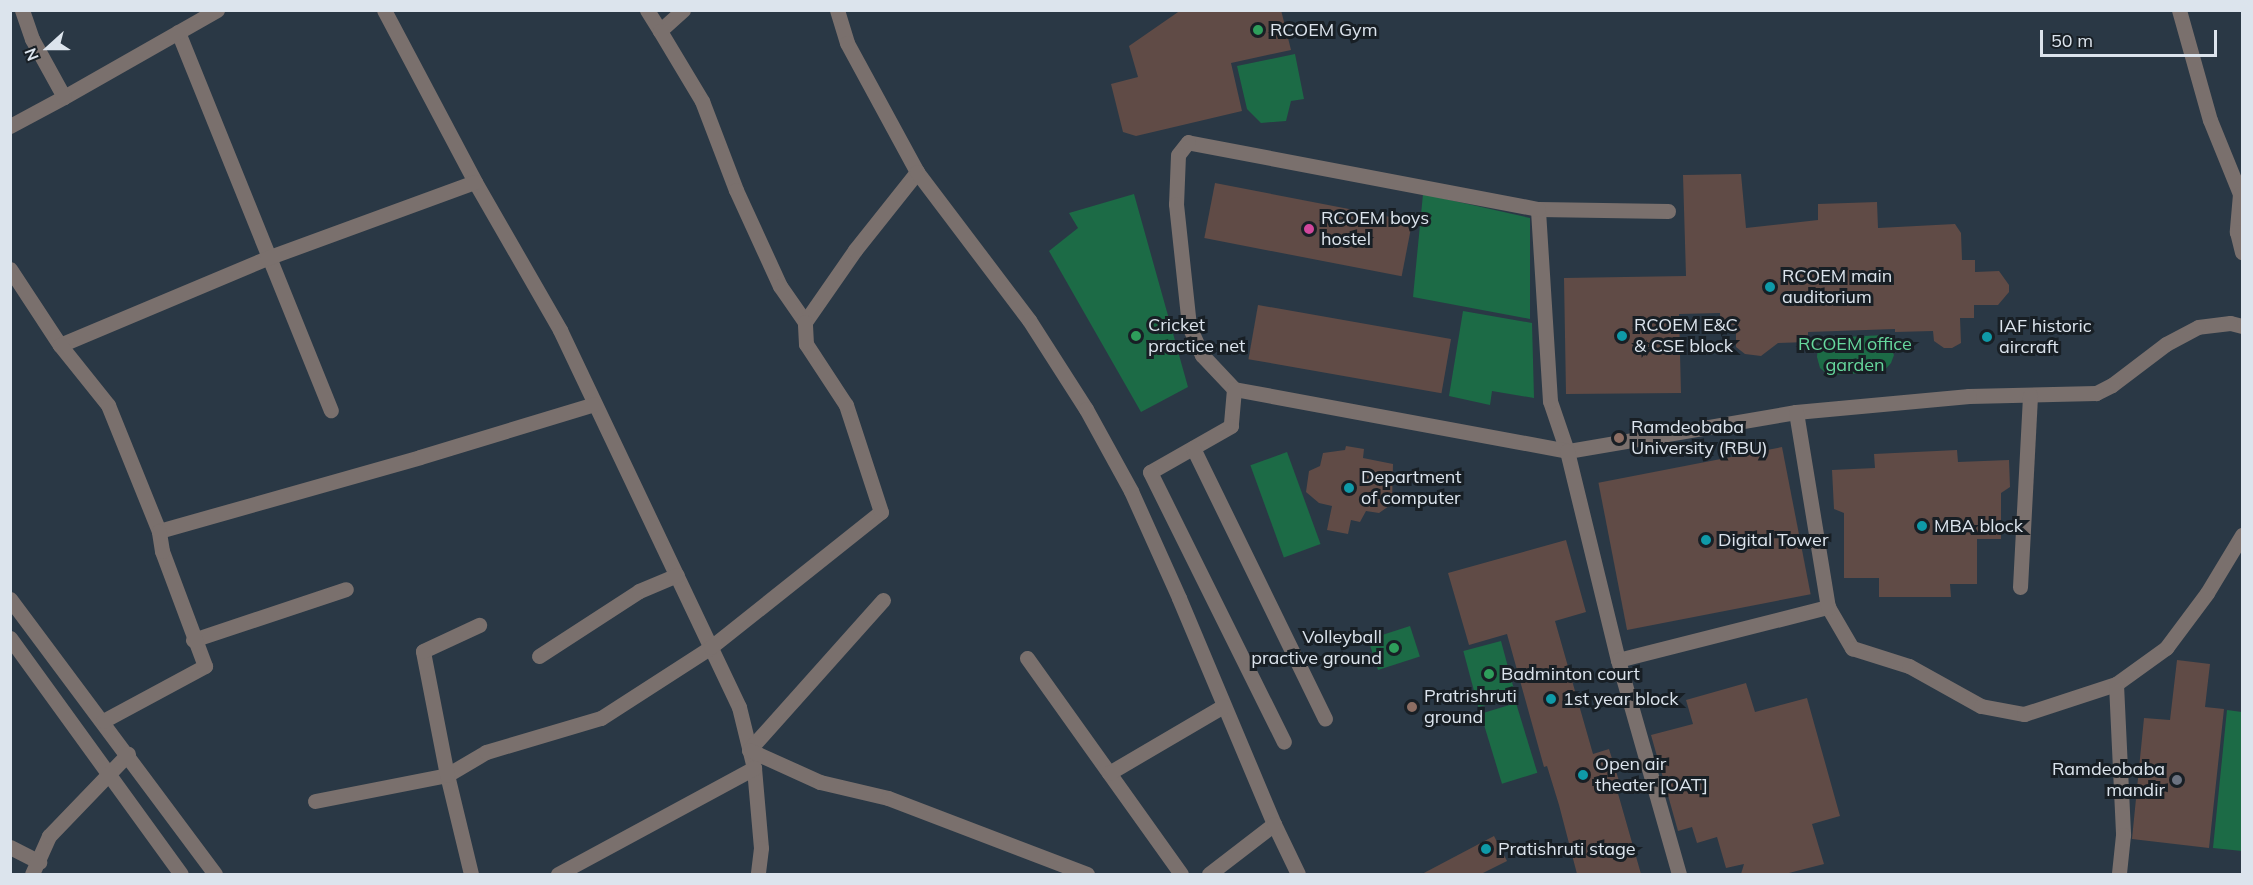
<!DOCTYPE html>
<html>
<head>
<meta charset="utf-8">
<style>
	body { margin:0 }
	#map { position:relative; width:2253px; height:885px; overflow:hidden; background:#2a3845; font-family:Mulish,sans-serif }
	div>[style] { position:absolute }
	.green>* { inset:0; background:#1c6b46; transform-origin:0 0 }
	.building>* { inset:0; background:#604b46; transform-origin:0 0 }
	.minor>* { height:15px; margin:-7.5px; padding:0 7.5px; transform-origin:7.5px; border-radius:7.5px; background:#7a706d }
	.dots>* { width:16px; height:16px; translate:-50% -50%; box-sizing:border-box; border:3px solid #181f25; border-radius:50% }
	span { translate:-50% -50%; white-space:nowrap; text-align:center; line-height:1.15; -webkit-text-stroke:6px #181f25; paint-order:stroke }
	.poi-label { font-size:18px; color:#dce4ed }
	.left { translate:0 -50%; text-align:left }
	.right { translate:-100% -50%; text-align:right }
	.park-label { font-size:18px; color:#66d89d }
	.frame { position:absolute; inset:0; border:12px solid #dce4ed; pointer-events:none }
	.north { position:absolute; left:18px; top:18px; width:60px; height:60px; -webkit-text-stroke:4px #181f25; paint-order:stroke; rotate:249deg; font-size:16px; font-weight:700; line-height:24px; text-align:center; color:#dce4ed }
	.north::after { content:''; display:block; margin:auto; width:21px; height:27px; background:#dce4ed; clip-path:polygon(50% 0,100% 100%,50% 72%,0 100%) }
	.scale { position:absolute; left:2040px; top:30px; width:177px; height:27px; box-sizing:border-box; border:3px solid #dce4ed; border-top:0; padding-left:8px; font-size:18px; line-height:21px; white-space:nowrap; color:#dce4ed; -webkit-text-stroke:4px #181f25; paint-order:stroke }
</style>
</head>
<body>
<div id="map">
	<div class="green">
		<div style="clip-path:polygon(1295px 54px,1304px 99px,1291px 101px,1286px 121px,1261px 123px,1247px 109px,1237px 66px)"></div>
		<div style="clip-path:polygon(1134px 194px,1188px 387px,1141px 412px,1049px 251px,1078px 228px,1069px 213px)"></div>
		<div style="clip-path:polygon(1423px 194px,1530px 218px,1530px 319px,1413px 297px)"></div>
		<div style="clip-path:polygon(1463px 311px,1532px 323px,1534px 398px,1492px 391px,1490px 405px,1449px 396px)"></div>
		<div style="clip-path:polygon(1884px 335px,1894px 355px,1891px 363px,1883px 372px,1828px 375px,1820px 368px,1817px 357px,1818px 346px,1826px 338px)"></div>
		<div style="left:1287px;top:452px;width:98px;height:39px;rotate:70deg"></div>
		<div style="left:1410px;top:626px;width:32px;height:44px;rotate:72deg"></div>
		<div style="left:1501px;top:641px;width:58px;height:39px;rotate:75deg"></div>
		<div style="left:1516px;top:703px;width:73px;height:37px;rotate:73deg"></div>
		<div style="clip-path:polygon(2227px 710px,2242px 712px,2242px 851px,2213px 848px)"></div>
	</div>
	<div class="building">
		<div style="clip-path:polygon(1181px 10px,1281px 10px,1291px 50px,1231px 63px,1242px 111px,1136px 136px,1123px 132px,1111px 84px,1138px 77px,1129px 46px)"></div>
		<div style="clip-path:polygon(1741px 174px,1746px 228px,1818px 220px,1818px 204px,1877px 202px,1878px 228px,1955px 224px,1961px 233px,1962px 260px,1975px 260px,1975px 272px,1999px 271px,2009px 285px,2009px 292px,1998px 305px,1974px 305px,1974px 318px,1960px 318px,1961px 343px,1952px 348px,1944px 348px,1934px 341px,1933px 331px,1895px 332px,1895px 329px,1808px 332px,1808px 342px,1778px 343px,1761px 356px,1745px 354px,1736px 347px,1736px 325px,1721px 326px,1720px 313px,1679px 314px,1681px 393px,1566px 394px,1564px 278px,1686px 276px,1683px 175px)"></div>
		<div style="left:1215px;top:183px;width:201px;height:56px;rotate:11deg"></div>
		<div style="left:1258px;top:305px;width:196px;height:55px;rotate:10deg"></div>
		<div style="clip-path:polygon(1346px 446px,1364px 449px,1363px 458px,1393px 464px,1392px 504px,1379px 513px,1366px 511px,1360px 522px,1351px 520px,1348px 534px,1327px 530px,1332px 506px,1319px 503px,1306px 492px,1309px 471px,1320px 466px,1323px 453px,1345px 450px)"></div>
		<div style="left:1782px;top:447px;width:150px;height:187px;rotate:79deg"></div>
		<div style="clip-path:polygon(1957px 450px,1958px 462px,2009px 460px,2010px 487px,2001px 493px,2001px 539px,1977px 539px,1977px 584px,1950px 584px,1951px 597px,1879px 597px,1879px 578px,1844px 578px,1844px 513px,1834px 509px,1832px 470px,1875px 468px,1874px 454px)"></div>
		<div style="clip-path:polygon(1566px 540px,1586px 612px,1555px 621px,1593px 754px,1609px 749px,1619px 781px,1615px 783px,1641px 874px,1577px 874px,1559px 805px,1547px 766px,1544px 767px,1507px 634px,1469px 645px,1448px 573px)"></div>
		<div style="clip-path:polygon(2177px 660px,2210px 664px,2205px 707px,2224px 709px,2209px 848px,2132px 839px,2144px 718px,2170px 720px)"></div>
		<div style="clip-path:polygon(1746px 683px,1755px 712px,1807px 698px,1840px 816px,1812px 824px,1824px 864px,1785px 874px,1741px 874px,1744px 864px,1726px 868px,1717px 837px,1697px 843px,1692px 827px,1678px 831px,1651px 735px,1693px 724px,1686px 700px)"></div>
		<div style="clip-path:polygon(1494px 836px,1507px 861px,1481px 874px,1422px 874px)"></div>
	</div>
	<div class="minor">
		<div style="left:384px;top:10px;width:195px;rotate:62.1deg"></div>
		<div style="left:475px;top:182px;width:171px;rotate:60.1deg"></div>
		<div style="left:560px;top:330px;width:417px;rotate:64.6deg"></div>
		<div style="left:739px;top:707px;width:63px;rotate:76.2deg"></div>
		<div style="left:754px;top:768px;width:80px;rotate:85deg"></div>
		<div style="left:761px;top:848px;width:26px;rotate:97deg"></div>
		<div style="left:647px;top:10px;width:25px;rotate:58deg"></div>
		<div style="left:683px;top:10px;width:31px;rotate:138deg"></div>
		<div style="left:660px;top:31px;width:82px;rotate:59deg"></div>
		<div style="left:702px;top:101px;width:95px;rotate:69.1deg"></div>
		<div style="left:736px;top:190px;width:106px;rotate:65.4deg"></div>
		<div style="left:780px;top:286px;width:44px;rotate:55.2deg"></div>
		<div style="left:805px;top:322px;width:88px;rotate:-55.2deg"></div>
		<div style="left:855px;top:250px;width:100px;rotate:-51.5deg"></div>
		<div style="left:837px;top:10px;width:34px;rotate:73deg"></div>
		<div style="left:847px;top:43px;width:147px;rotate:61.5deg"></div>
		<div style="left:917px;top:172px;width:186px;rotate:52.9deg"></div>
		<div style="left:1029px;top:320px;width:106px;rotate:57.4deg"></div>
		<div style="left:1086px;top:409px;width:94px;rotate:61.2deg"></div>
		<div style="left:1131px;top:491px;width:117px;rotate:65.8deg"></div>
		<div style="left:1179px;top:598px;width:245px;rotate:67.2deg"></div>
		<div style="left:1274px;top:824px;width:82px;rotate:142.4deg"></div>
		<div style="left:2179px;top:10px;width:114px;rotate:74.3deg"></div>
		<div style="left:2210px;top:120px;width:80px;rotate:67.9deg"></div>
		<div style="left:2240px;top:194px;width:38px;rotate:95deg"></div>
		<div style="left:2237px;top:232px;width:21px;rotate:76deg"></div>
		<div style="left:178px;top:32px;width:408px;rotate:68deg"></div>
		<div style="left:64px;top:97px;width:176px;rotate:-29.6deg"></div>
		<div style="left:10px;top:126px;width:61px;rotate:-28.2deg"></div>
		<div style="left:64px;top:97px;width:66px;rotate:-118.9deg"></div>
		<div style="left:32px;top:39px;width:31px;rotate:-109deg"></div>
		<div style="left:1538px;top:209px;width:130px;rotate:0.9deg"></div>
		<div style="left:10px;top:269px;width:91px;rotate:56.7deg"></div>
		<div style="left:60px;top:345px;width:225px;rotate:-22.8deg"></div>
		<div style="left:267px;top:258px;width:221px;rotate:-20.1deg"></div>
		<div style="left:2242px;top:326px;width:12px;rotate:-166deg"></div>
		<div style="left:2230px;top:323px;width:32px;rotate:173deg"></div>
		<div style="left:2198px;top:327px;width:36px;rotate:152deg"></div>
		<div style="left:2166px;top:344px;width:68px;rotate:142.8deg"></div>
		<div style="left:2112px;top:385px;width:18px;rotate:153deg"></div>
		<div style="left:2096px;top:393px;width:127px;rotate:178.6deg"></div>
		<div style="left:1969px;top:396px;width:174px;rotate:174.7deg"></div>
		<div style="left:1796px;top:412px;width:232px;rotate:170.3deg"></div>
		<div style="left:1567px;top:451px;width:53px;rotate:-108.8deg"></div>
		<div style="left:1550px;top:401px;width:192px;rotate:-93.6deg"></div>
		<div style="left:1538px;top:209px;width:356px;rotate:-169.2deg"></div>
		<div style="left:1188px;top:142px;width:16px;rotate:128deg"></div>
		<div style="left:1178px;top:155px;width:49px;rotate:92.3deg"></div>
		<div style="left:1176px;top:204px;width:123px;rotate:83.9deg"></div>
		<div style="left:1189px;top:326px;width:32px;rotate:66deg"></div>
		<div style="left:1202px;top:355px;width:47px;rotate:46.7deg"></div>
		<div style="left:1234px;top:389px;width:339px;rotate:10.5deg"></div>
		<div style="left:1567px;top:451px;width:215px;rotate:76.3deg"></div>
		<div style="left:1618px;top:660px;width:217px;rotate:-14.2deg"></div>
		<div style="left:1828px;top:607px;width:48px;rotate:59.7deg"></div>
		<div style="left:1852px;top:648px;width:60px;rotate:17.5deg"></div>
		<div style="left:1909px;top:666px;width:82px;rotate:29.1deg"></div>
		<div style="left:1981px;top:706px;width:44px;rotate:10.5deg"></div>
		<div style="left:2024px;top:714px;width:97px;rotate:-18.1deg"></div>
		<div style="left:2116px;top:684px;width:62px;rotate:-35.8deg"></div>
		<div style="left:2166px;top:648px;width:69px;rotate:-53.3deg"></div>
		<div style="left:2207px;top:593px;width:68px;rotate:-58.9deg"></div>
		<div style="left:60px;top:345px;width:77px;rotate:51.3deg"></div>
		<div style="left:108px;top:405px;width:136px;rotate:68deg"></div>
		<div style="left:159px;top:531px;width:271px;rotate:-15.8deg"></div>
		<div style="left:420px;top:457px;width:182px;rotate:-16.9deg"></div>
		<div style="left:1234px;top:389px;width:37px;rotate:95deg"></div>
		<div style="left:1231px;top:426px;width:93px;rotate:150.4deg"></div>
		<div style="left:1150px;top:472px;width:301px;rotate:63.6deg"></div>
		<div style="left:1796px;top:412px;width:198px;rotate:80.7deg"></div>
		<div style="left:1193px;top:448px;width:301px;rotate:64deg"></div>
		<div style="left:2020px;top:587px;width:192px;rotate:-87deg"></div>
		<div style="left:10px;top:599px;width:343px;rotate:53.3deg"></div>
		<div style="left:883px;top:600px;width:201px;rotate:131.8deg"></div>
		<div style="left:749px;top:750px;width:78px;rotate:24.3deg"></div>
		<div style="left:820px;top:782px;width:70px;rotate:13.2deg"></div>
		<div style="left:888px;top:798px;width:213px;rotate:20.9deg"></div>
		<div style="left:10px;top:638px;width:291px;rotate:54.1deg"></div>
		<div style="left:193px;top:640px;width:161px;rotate:-18.4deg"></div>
		<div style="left:539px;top:656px;width:119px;rotate:-33deg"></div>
		<div style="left:639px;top:591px;width:41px;rotate:-22.8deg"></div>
		<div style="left:1027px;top:658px;width:265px;rotate:54.5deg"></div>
		<div style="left:1618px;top:660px;width:223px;rotate:74.1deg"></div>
		<div style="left:2116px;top:684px;width:151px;rotate:87.3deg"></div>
		<div style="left:2123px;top:835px;width:39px;rotate:96deg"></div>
		<div style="left:103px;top:721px;width:116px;rotate:-28.3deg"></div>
		<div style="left:205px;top:666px;width:123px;rotate:-110.5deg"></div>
		<div style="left:162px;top:551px;width:20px;rotate:-99deg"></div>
		<div style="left:1109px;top:773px;width:132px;rotate:-30.4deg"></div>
		<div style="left:315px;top:801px;width:135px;rotate:-11.1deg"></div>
		<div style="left:447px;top:775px;width:45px;rotate:-30.5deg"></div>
		<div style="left:486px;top:752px;width:120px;rotate:-16.5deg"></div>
		<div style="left:601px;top:718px;width:131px;rotate:-32.8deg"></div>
		<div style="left:711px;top:647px;width:217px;rotate:-38.5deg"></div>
		<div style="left:881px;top:512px;width:113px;rotate:-108.1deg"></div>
		<div style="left:846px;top:405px;width:73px;rotate:-123.3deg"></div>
		<div style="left:806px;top:344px;width:22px;rotate:-93deg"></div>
		<div style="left:1274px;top:824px;width:55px;rotate:64.4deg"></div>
		<div style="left:10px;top:847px;width:33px;rotate:27deg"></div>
		<div style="left:32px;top:874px;width:42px;rotate:-65.9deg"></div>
		<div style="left:49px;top:836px;width:114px;rotate:-46.1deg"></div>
		<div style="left:471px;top:874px;width:102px;rotate:-103.6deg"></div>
		<div style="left:447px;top:775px;width:126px;rotate:-101deg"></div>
		<div style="left:423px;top:651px;width:62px;rotate:-24.9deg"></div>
		<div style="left:558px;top:874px;width:223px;rotate:-28.4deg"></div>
	</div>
	<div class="dots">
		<div style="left:1258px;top:30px;background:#2e9e5b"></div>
		<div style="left:1309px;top:229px;background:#d1479c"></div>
		<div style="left:1770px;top:287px;background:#0f9aa8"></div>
		<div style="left:1136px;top:336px;background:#2e9e5b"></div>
		<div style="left:1622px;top:336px;background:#0f9aa8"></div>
		<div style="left:1987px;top:337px;background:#0f9aa8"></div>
		<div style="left:1619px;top:438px;background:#8d6e63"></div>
		<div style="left:1349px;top:488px;background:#0f9aa8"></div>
		<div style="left:1922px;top:526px;background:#0f9aa8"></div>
		<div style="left:1706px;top:540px;background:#0f9aa8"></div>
		<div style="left:1394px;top:648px;background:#2e9e5b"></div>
		<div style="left:1489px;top:674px;background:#2e9e5b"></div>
		<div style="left:1551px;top:699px;background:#0f9aa8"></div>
		<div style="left:1412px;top:707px;background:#8d6e63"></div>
		<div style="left:1583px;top:775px;background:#0f9aa8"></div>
		<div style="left:2177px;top:780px;background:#6b7280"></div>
		<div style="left:1486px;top:849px;background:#0f9aa8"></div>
	</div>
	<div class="poi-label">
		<span class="left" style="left:1270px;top:30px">RCOEM Gym</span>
		<span class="left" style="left:1321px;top:229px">RCOEM boys<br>hostel</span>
		<span class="left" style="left:1782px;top:287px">RCOEM main<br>auditorium</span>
		<span class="left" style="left:1148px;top:336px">Cricket<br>practice net</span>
		<span class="left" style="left:1634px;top:336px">RCOEM E&amp;C<br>&amp; CSE block</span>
		<span class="left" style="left:1999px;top:337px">IAF historic<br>aircraft</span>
		<span class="left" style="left:1631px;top:438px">Ramdeobaba<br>University (RBU)</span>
		<span class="left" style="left:1361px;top:488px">Department<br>of computer</span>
		<span class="left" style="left:1934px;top:526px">MBA block</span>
		<span class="left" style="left:1718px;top:540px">Digital Tower</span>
		<span class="right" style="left:1382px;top:648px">Volleyball<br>practive ground</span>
		<span class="left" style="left:1501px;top:674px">Badminton court</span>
		<span class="left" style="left:1424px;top:707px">Pratrishruti<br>ground</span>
		<span class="left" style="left:1563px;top:699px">1st year block</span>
		<span class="left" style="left:1595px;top:775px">Open air<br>theater [OAT]</span>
		<span class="right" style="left:2165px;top:780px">Ramdeobaba<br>mandir</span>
		<span class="left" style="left:1498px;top:849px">Pratishruti stage</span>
	</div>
	<div class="park-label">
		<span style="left:1855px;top:355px">RCOEM office<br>garden</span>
	</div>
	<div class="frame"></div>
	<div class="north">N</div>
	<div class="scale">50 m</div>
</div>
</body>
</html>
